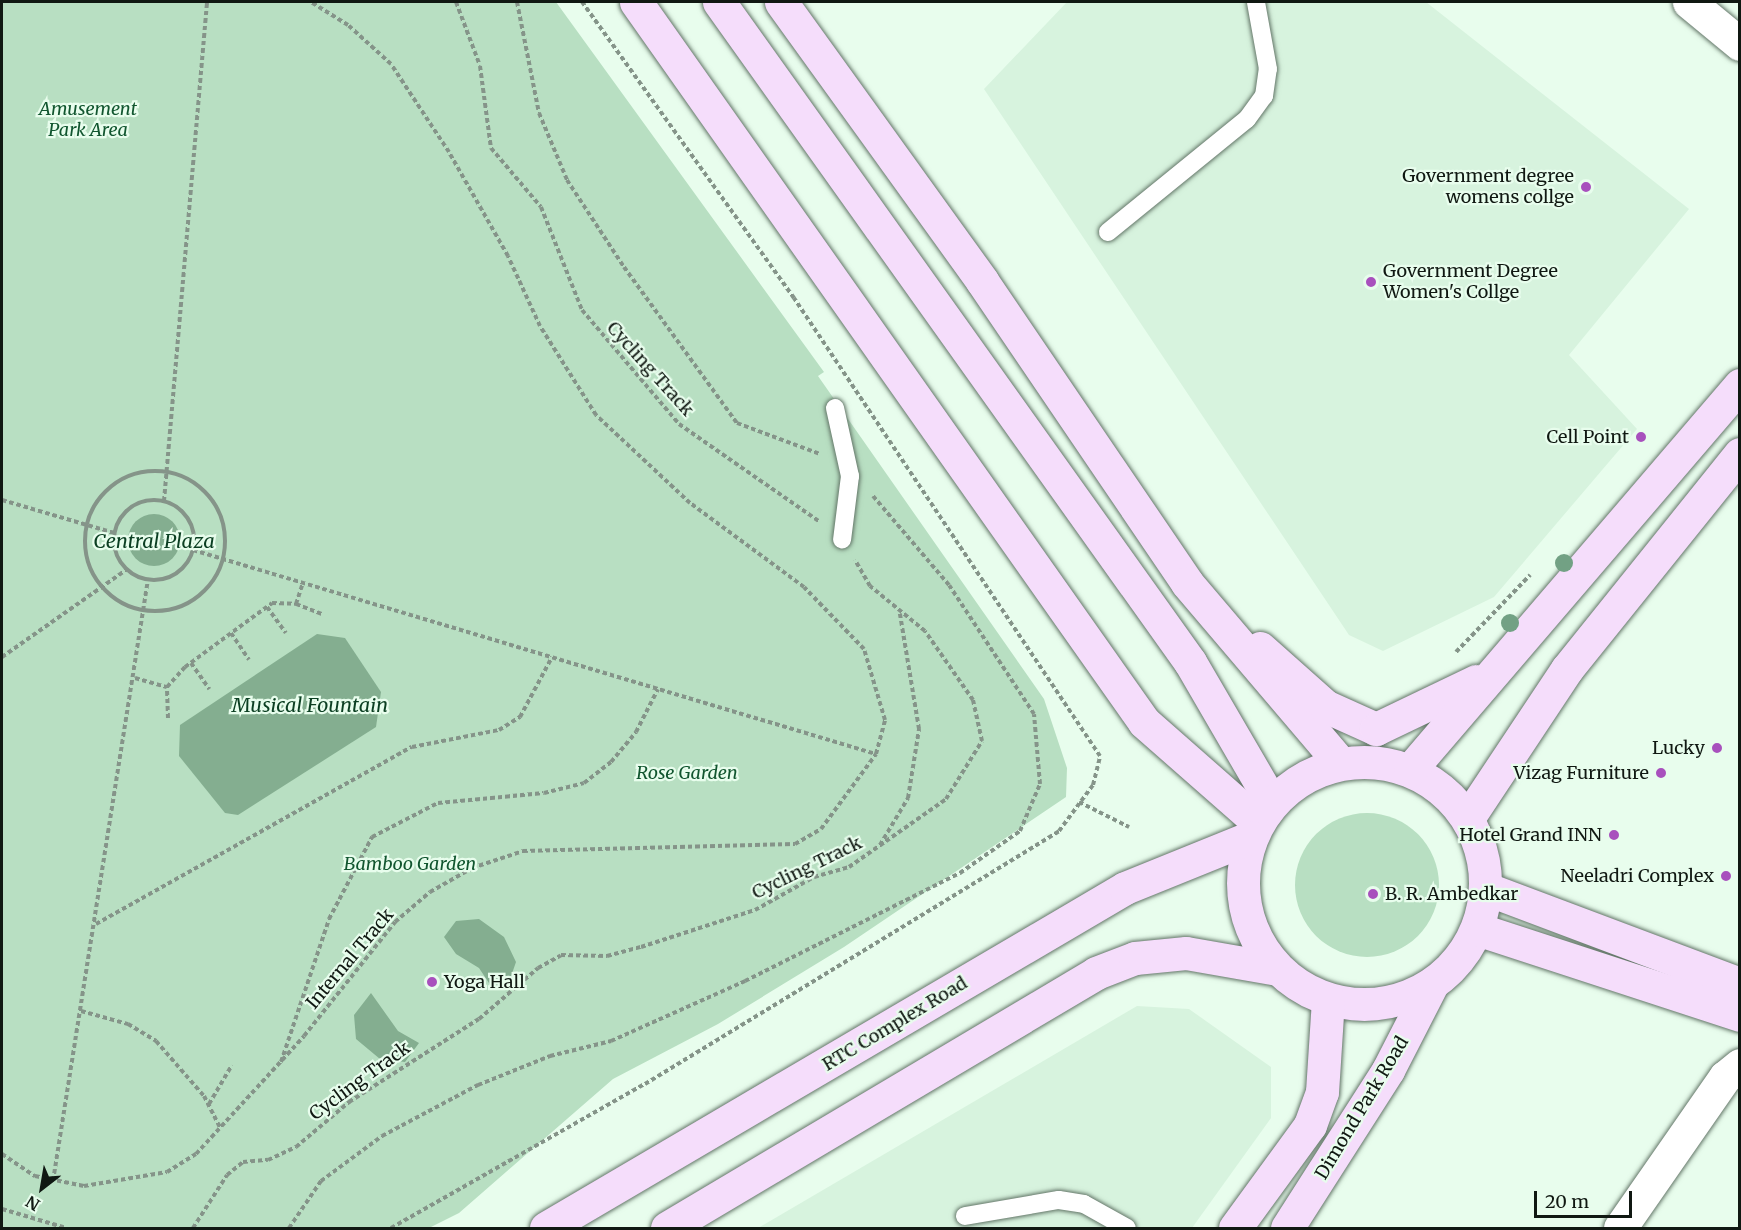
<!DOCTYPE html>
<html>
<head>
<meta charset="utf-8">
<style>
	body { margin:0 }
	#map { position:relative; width:1741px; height:1230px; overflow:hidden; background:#e8fded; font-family:Merriweather,serif }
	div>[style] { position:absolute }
	.built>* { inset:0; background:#d7f3de }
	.green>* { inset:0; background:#b8dfc2 }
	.round { border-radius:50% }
	.water>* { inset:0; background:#84ae90 }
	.path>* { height:4px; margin-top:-2px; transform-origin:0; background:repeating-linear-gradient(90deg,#859489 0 4.5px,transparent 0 7.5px) }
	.path>.ring { margin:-2px; padding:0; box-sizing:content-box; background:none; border:4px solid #859489; border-radius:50% }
	.roads { filter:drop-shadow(0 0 2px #637668) drop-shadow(0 0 2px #637668) }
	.lane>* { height:18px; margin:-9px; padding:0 9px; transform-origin:9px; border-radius:9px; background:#fff }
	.street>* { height:33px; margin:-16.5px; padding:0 16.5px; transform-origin:16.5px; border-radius:16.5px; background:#fff }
	.secondary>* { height:33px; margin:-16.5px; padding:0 16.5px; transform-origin:16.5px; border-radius:16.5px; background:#f5ddfb }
	.secondary>.ring { margin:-16.5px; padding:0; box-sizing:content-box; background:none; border:33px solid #f5ddfb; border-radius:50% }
	.trees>* { width:18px; height:18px; margin:-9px; border-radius:50%; background:#72a184 }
	.dots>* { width:16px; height:16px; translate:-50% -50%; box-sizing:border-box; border:3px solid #e8fded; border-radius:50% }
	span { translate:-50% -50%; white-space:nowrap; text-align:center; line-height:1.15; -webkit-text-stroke:4.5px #e8fded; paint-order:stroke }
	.park-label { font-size:18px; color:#11562f; font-style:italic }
	.poi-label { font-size:18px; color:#101812 }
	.right { translate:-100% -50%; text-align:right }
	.left { translate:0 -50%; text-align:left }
	.street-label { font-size:18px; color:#101812 }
	.water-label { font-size:20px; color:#0b3f22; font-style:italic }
	.frame { position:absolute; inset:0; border:3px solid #101812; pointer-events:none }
	.north { position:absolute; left:12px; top:1158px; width:60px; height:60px; -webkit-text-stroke:4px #e8fded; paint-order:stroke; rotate:211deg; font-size:16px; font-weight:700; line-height:24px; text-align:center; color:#101812 }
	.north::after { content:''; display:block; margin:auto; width:21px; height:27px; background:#101812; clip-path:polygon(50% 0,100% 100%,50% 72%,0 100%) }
	.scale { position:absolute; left:1534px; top:1191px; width:98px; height:27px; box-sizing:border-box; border:3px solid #101812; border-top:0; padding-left:8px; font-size:18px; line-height:21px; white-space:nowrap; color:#101812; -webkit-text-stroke:4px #e8fded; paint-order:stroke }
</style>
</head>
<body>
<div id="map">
	<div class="built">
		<div style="clip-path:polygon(1067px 2px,1426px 2px,1689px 209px,1569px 355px,1637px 429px,1494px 597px,1383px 651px,1349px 635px,984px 89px)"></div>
		<div style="clip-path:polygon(1137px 1006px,1189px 1009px,1271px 1067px,1271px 1118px,1192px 1228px,758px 1228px)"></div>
	</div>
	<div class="green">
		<div style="clip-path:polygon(2px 2px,556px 2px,824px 372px,818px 376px,1044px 699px,1067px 768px,1066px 797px,844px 947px,718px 1024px,613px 1079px,459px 1213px,429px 1228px,2px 1228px)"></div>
		<div class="round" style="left:1295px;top:813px;width:144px;height:144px"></div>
	</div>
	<div class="water">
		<div class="round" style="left:128px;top:514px;width:52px;height:52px"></div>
		<div style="clip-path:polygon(317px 634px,345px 638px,381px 692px,376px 727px,238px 815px,225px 813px,179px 756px,180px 725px)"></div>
		<div style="clip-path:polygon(479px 919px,504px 937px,516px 962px,507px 988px,493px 989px,479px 968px,456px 954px,444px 937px,456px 921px)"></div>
		<div style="clip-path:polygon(371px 993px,398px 1031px,419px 1043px,405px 1062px,380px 1059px,356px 1039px,354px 1015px)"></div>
	</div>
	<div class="path">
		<div style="left:456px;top:2px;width:68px;rotate:69.4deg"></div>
		<div style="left:480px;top:66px;width:83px;rotate:82.4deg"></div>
		<div style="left:491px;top:148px;width:77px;rotate:49.7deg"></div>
		<div style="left:541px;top:207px;width:111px;rotate:68.3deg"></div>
		<div style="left:582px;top:310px;width:150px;rotate:49.6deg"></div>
		<div style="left:679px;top:424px;width:172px;rotate:34.8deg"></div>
		<div style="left:517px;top:2px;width:113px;rotate:78.8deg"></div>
		<div style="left:539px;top:113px;width:73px;rotate:67.3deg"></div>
		<div style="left:567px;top:180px;width:104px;rotate:56.8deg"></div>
		<div style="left:624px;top:267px;width:193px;rotate:54.1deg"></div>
		<div style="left:737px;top:423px;width:89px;rotate:20.5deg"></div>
		<div class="ring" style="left:85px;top:471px;width:136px;height:136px"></div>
		<div style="left:2px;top:500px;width:117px;rotate:16.4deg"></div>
		<div class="ring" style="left:114px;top:500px;width:76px;height:76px"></div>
		<div style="left:164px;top:501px;width:501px;rotate:-85.07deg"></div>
		<div style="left:193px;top:550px;width:713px;rotate:16.63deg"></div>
		<div style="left:296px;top:604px;width:23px;rotate:-72deg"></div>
		<div style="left:267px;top:607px;width:32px;rotate:54deg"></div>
		<div style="left:231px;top:633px;width:32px;rotate:56deg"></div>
		<div style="left:1456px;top:652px;width:107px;rotate:-46.1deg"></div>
		<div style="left:2px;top:657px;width:153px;rotate:-35.1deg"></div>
		<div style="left:191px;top:663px;width:32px;rotate:55deg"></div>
		<div style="left:135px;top:678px;width:33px;rotate:16deg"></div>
		<div style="left:168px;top:718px;width:31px;rotate:-92deg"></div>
		<div style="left:167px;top:687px;width:27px;rotate:-48deg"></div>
		<div style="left:185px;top:667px;width:108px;rotate:-36.3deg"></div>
		<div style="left:272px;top:603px;width:24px;rotate:2deg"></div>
		<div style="left:296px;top:604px;width:28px;rotate:21deg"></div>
		<div style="left:1079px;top:802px;width:56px;rotate:26.6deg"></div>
		<div style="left:880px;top:845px;width:55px;rotate:-59.2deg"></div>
		<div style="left:908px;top:798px;width:70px;rotate:-80.9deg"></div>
		<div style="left:919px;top:729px;width:117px;rotate:-99.4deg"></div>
		<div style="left:96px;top:924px;width:362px;rotate:-29.3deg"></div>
		<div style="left:412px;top:747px;width:89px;rotate:-11.1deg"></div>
		<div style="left:499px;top:730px;width:25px;rotate:-32deg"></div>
		<div style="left:520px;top:717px;width:68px;rotate:-61.9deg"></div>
		<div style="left:81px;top:1011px;width:49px;rotate:15.5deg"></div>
		<div style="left:128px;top:1024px;width:33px;rotate:31deg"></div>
		<div style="left:156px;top:1041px;width:73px;rotate:48.9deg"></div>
		<div style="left:204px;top:1096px;width:36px;rotate:63deg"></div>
		<div style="left:281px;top:1062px;width:151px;rotate:-71.4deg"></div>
		<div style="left:329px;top:919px;width:93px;rotate:-62.3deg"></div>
		<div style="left:372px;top:837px;width:74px;rotate:-27.3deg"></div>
		<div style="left:438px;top:803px;width:106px;rotate:-5.4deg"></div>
		<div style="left:544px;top:793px;width:41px;rotate:-14deg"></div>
		<div style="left:584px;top:783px;width:34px;rotate:-38deg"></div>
		<div style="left:611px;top:762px;width:39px;rotate:-50deg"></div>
		<div style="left:636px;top:732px;width:48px;rotate:-62.9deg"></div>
		<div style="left:209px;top:1104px;width:45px;rotate:-59.5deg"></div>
		<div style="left:2px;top:1154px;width:40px;rotate:34deg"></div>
		<div style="left:35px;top:1176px;width:50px;rotate:11.5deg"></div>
		<div style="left:84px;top:1186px;width:84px;rotate:-9.6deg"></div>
		<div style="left:167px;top:1172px;width:34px;rotate:-32deg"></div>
		<div style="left:196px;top:1154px;width:160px;rotate:-47.5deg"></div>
		<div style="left:304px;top:1036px;width:146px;rotate:-51.4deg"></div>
		<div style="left:395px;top:922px;width:46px;rotate:-40.6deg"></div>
		<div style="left:430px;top:892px;width:48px;rotate:-29.7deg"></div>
		<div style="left:472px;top:868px;width:54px;rotate:-18.4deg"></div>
		<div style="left:523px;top:851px;width:272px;rotate:-1.5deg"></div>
		<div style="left:795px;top:844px;width:30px;rotate:-30deg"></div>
		<div style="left:821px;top:829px;width:93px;rotate:-53.7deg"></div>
		<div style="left:876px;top:754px;width:35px;rotate:-75deg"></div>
		<div style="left:885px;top:720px;width:74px;rotate:-106.5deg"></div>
		<div style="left:864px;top:649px;width:86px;rotate:-134.1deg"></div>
		<div style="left:804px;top:587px;width:142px;rotate:-143.6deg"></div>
		<div style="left:690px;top:503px;width:129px;rotate:-136.9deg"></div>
		<div style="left:596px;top:415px;width:105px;rotate:-122.2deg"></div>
		<div style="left:540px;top:326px;width:77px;rotate:-114.6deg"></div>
		<div style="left:508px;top:256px;width:120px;rotate:-119.6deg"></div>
		<div style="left:449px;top:152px;width:105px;rotate:-123.4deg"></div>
		<div style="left:391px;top:64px;width:58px;rotate:-137.8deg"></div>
		<div style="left:348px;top:25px;width:44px;rotate:-148.1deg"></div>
		<div style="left:53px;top:1181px;width:609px;rotate:-81.03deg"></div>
		<div style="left:2px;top:1209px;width:67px;rotate:16.5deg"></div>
		<div style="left:193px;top:1228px;width:63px;rotate:-57.3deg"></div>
		<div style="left:227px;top:1175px;width:21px;rotate:-39deg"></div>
		<div style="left:243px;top:1162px;width:25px;rotate:-5deg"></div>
		<div style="left:268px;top:1160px;width:31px;rotate:-25deg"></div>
		<div style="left:296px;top:1147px;width:70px;rotate:-40.3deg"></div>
		<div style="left:349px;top:1102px;width:154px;rotate:-32.6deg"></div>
		<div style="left:479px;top:1019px;width:78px;rotate:-40.8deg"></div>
		<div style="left:538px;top:968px;width:26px;rotate:-29deg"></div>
		<div style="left:561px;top:955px;width:46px;rotate:1.2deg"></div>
		<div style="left:607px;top:956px;width:35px;rotate:-15deg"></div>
		<div style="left:641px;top:947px;width:120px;rotate:-18deg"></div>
		<div style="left:755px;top:910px;width:68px;rotate:-29.2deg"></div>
		<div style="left:814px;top:877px;width:36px;rotate:-16deg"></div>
		<div style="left:849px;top:867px;width:118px;rotate:-35deg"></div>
		<div style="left:946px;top:799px;width:68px;rotate:-58.2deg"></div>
		<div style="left:982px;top:741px;width:42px;rotate:-102.4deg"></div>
		<div style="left:973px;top:700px;width:84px;rotate:-124.8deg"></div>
		<div style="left:925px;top:631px;width:71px;rotate:-140.7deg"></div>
		<div style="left:870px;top:586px;width:30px;rotate:-120deg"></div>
		<div style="left:289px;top:1228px;width:57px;rotate:-55.8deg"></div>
		<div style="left:321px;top:1181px;width:76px;rotate:-36.4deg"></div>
		<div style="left:382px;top:1136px;width:109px;rotate:-28deg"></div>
		<div style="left:478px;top:1085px;width:78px;rotate:-21.9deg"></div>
		<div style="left:550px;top:1056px;width:63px;rotate:-13.8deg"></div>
		<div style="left:611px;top:1041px;width:147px;rotate:-24.1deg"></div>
		<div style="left:745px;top:981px;width:241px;rotate:-26.7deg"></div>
		<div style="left:960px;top:873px;width:73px;rotate:-35deg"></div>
		<div style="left:1020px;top:831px;width:51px;rotate:-66.9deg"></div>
		<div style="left:1040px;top:784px;width:70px;rotate:-94.9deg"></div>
		<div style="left:1034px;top:714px;width:154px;rotate:-123.4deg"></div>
		<div style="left:949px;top:585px;width:117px;rotate:-130.5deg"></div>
		<div style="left:391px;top:1228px;width:292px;rotate:-29.6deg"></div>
		<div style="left:645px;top:1084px;width:485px;rotate:-31.4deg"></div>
		<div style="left:1059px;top:831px;width:57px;rotate:-53.5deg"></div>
		<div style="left:1093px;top:785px;width:30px;rotate:-76deg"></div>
		<div style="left:1100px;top:756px;width:551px;rotate:-123.75deg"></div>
		<div style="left:794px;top:298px;width:364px;rotate:-125.6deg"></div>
	</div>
	<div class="roads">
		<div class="lane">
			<div style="left:1108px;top:232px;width:179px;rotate:-39.1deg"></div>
			<div style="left:1247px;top:119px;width:29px;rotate:-54deg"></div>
			<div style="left:1264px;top:96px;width:27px;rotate:-82deg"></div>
			<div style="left:1268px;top:69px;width:68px;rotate:-100.2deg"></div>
			<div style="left:835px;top:408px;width:70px;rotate:77.6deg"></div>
			<div style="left:850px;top:476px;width:64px;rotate:97.1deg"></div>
			<div style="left:965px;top:1216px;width:95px;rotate:-9.7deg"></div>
			<div style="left:1059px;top:1200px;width:25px;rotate:9deg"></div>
			<div style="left:1084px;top:1204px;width:49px;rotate:29.2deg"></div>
		</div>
		<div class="street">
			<div style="left:1689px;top:2px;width:66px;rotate:39.5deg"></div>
			<div style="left:1620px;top:1228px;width:184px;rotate:-55.2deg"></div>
			<div style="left:1725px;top:1077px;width:19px;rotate:-39deg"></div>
		</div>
		<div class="secondary">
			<div style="left:636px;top:2px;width:881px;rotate:54.79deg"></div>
			<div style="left:1144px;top:722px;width:152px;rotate:41.3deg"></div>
			<div style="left:719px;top:2px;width:811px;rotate:54.49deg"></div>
			<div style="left:1190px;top:662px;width:163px;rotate:59.8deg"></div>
			<div style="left:781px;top:2px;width:344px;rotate:54.2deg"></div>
			<div style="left:982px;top:281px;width:365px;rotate:55.8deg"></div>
			<div style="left:1187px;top:583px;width:236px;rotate:49.6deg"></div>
			<div style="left:1260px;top:648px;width:87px;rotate:41.7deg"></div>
			<div style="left:1325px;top:706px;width:56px;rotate:24.3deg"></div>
			<div style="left:1376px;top:729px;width:111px;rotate:-25.6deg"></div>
			<div class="ring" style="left:1243px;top:762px;width:209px;height:209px"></div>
			<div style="left:1410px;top:770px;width:507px;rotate:-49.4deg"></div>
			<div style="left:1468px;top:818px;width:179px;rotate:-56.4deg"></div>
			<div style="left:1567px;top:669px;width:276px;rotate:-51.2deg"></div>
			<div style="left:1487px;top:889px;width:270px;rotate:20.6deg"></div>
			<div style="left:1477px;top:929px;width:277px;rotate:18.1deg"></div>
			<div style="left:546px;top:1228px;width:671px;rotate:-30.42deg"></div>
			<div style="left:1125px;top:888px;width:136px;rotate:-22deg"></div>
			<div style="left:667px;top:1228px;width:499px;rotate:-30.7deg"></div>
			<div style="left:1096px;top:973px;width:42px;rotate:-21deg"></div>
			<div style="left:1135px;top:958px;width:51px;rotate:-5.6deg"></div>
			<div style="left:1186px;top:953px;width:93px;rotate:9.9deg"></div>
			<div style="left:1235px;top:1228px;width:127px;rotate:-53.9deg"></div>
			<div style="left:1310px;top:1125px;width:35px;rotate:-70deg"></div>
			<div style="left:1322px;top:1092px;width:93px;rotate:-86.3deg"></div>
			<div style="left:1287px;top:1228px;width:188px;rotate:-57.4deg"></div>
			<div style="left:1388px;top:1070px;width:97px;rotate:-62.9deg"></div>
		</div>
	</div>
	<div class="trees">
		<div style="left:1564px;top:563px"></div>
		<div style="left:1510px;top:623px"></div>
	</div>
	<div class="dots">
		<div style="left:1586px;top:187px;background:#a850bd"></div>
		<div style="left:1371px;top:282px;background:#a850bd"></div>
		<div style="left:1641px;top:437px;background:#a850bd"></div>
		<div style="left:1717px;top:748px;background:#a850bd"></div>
		<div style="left:1661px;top:773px;background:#a850bd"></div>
		<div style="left:1614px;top:835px;background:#a850bd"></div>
		<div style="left:1726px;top:876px;background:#a850bd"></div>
		<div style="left:1373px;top:894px;background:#a850bd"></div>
		<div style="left:432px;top:982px;background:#a850bd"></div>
	</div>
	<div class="park-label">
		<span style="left:88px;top:120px">Amusement<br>Park Area</span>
		<span style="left:687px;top:773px">Rose Garden</span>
		<span style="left:410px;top:864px">Bamboo Garden</span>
	</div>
	<div class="poi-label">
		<span class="right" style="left:1574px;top:187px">Government degree<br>womens collge</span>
		<span class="left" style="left:1383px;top:282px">Government Degree<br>Women's Collge</span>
		<span class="right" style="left:1629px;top:437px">Cell Point</span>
		<span class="right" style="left:1705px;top:748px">Lucky</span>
		<span class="right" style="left:1649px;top:773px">Vizag Furniture</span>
		<span class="right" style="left:1602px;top:835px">Hotel Grand INN</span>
		<span class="right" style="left:1714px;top:876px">Neeladri Complex</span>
		<span class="left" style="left:1385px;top:894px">B. R. Ambedkar</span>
		<span class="left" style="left:444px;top:982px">Yoga Hall</span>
	</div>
	<div class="street-label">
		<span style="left:650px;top:369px;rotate:48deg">Cycling Track</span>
		<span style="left:807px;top:868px;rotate:-26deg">Cycling Track</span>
		<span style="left:350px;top:959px;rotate:-50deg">Internal Track</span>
		<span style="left:895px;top:1024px;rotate:-31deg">RTC Complex Road</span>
		<span style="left:360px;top:1081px;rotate:-36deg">Cycling Track</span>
		<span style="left:1362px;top:1108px;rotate:-59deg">Dimond Park Road</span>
	</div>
	<div class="water-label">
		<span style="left:154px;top:540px">Central Plaza</span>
		<span style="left:310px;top:704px">Musical Fountain</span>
	</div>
	<div class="frame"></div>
	<div class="north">N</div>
	<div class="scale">20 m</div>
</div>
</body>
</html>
